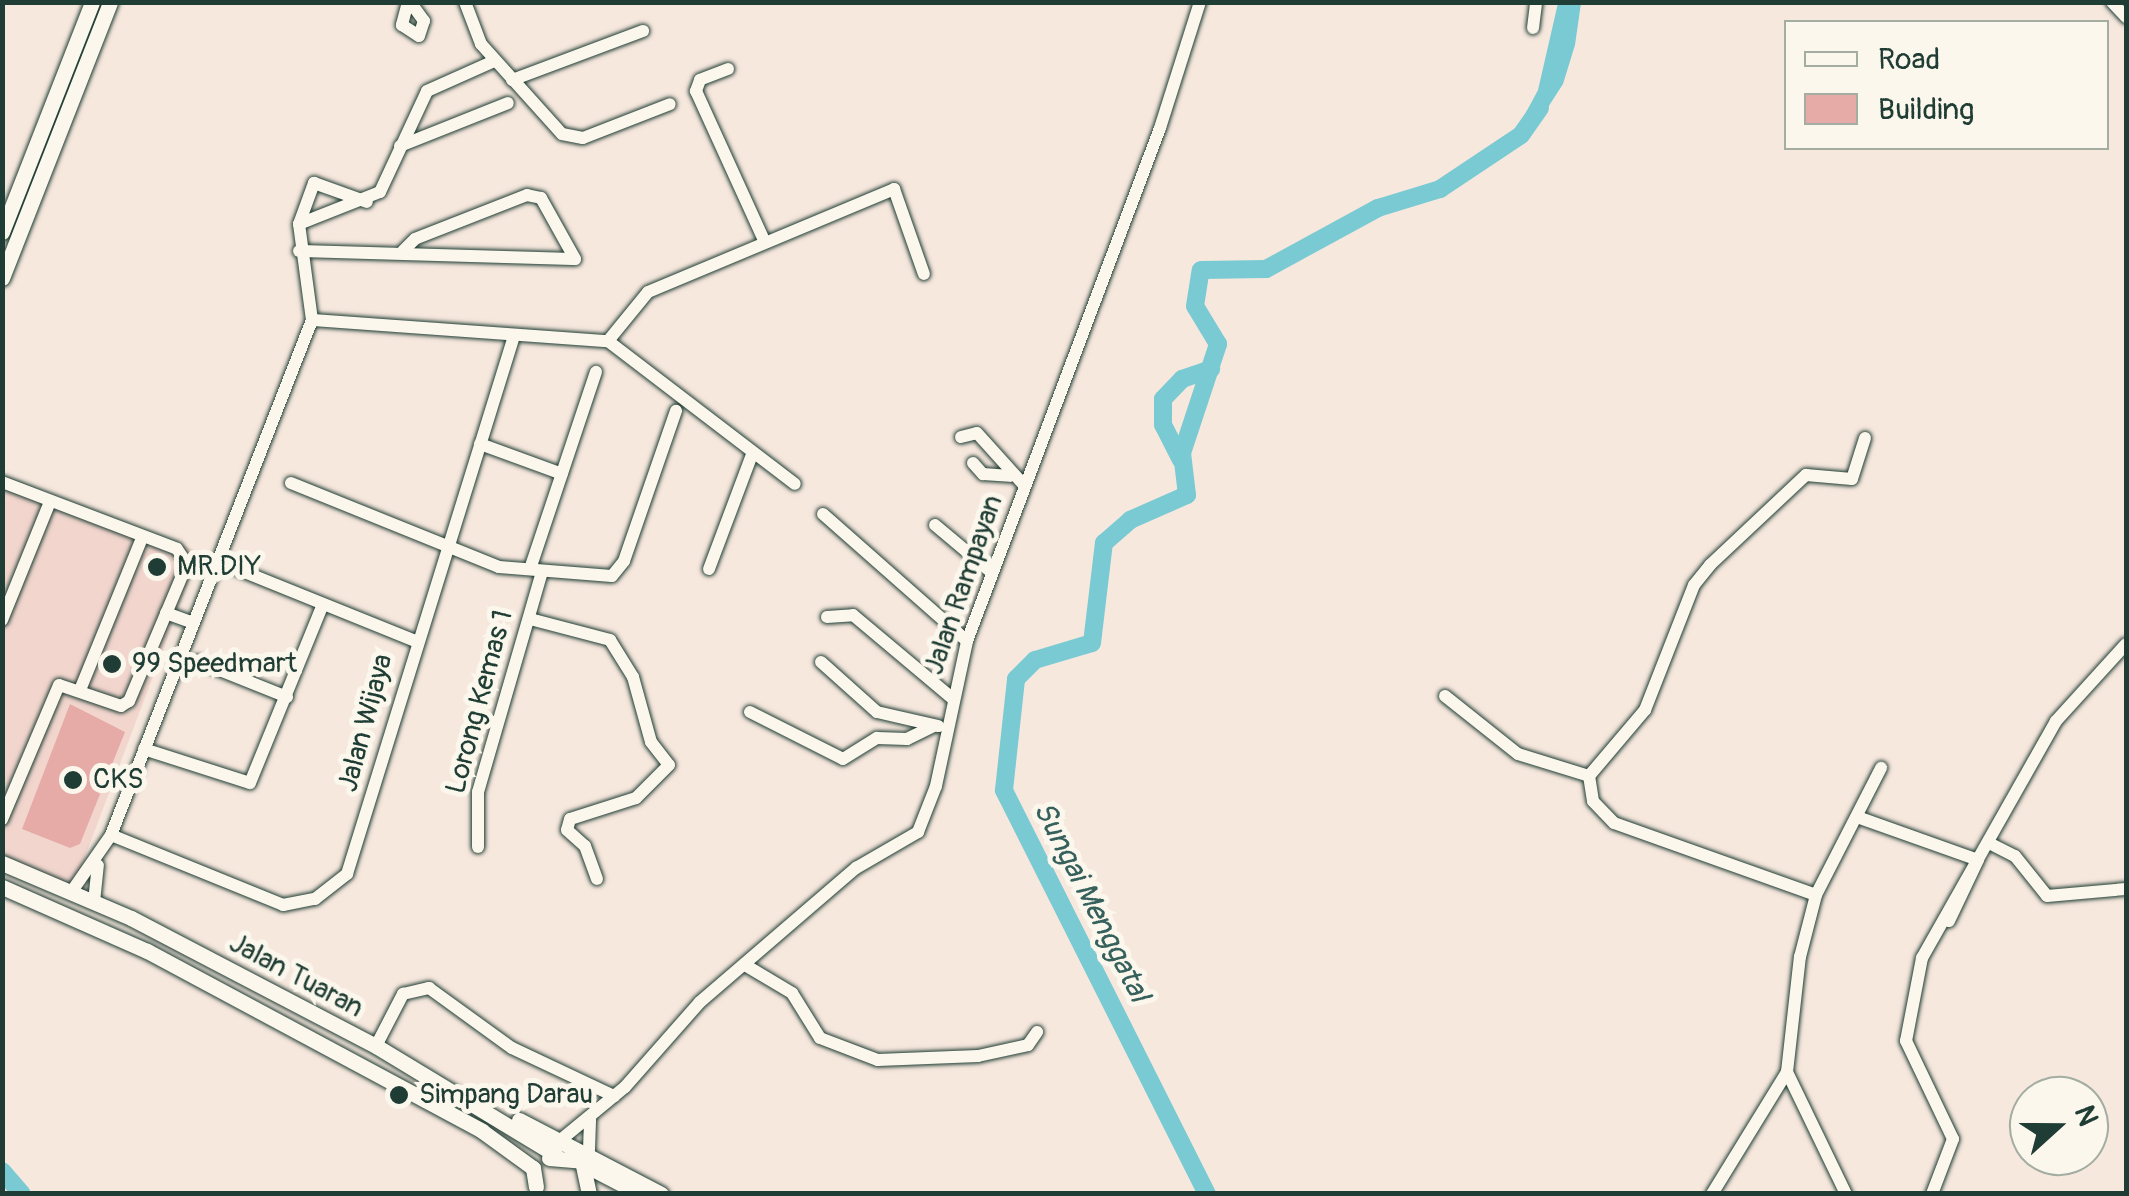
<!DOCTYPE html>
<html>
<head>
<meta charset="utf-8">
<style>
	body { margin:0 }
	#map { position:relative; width:2129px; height:1196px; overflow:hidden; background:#f7e8de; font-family:Pangolin,sans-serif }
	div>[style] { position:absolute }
	.built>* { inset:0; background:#f2d6ce }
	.water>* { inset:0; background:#79cad2 }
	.river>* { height:18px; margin:-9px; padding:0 9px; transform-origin:9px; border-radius:9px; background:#79cad2 }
	.building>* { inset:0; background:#e6aba7 }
	.roads { filter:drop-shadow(0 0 2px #1f3d34) drop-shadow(0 0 2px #1f3d34) }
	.minor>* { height:12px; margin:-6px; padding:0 6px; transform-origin:6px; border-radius:6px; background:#fbf7ec }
	.major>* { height:15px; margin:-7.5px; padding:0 7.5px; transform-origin:7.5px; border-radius:7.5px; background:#fbf7ec }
	.dots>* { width:28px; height:28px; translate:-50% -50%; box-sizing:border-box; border:5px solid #fbf7ec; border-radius:50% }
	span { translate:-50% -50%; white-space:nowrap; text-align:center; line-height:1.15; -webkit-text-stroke:10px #fbf7ec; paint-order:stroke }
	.poi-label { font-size:28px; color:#1f3d34 }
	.left { translate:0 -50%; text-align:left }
	.street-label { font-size:28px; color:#1f3d34 }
	.water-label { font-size:30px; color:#36605c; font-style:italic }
	.frame { position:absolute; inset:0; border:5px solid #1f3d34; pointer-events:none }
	.legend { position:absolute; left:1784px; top:20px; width:325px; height:130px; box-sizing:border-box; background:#fbf7ec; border:2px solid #a3ada2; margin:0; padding:12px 18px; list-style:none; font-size:30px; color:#1f3d34 }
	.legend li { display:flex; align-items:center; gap:20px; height:50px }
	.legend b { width:50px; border:2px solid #a3ada2 }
	.north { position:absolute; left:2009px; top:1076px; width:100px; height:100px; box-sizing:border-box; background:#fbf7ec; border:2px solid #a3ada2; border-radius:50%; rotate:69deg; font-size:28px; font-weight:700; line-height:40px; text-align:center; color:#1f3d34 }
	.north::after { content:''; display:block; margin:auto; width:35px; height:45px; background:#1f3d34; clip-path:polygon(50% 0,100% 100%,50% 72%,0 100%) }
</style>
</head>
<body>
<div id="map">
	<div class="built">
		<div style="clip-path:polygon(2px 475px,200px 552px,72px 891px,3px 864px)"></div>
	</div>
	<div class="water">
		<div style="clip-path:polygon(1558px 3px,1581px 3px,1575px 45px,1563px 84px,1534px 129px,1522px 120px,1538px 90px)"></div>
	</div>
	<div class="river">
		<div style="left:1181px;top:460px;width:39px;rotate:-117deg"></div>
		<div style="left:1163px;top:425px;width:26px;rotate:-90deg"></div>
		<div style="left:1163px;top:399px;width:28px;rotate:-46deg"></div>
		<div style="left:1182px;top:379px;width:31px;rotate:-19deg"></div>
		<div style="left:2px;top:1171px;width:30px;rotate:49deg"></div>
		<div style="left:1207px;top:1194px;width:452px;rotate:-116.7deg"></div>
		<div style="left:1004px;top:790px;width:112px;rotate:-83.8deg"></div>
		<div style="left:1016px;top:679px;width:27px;rotate:-45deg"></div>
		<div style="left:1035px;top:660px;width:59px;rotate:-16.6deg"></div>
		<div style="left:1092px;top:643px;width:101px;rotate:-83.2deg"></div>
		<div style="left:1104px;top:543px;width:35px;rotate:-41deg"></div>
		<div style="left:1130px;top:520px;width:62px;rotate:-23.7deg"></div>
		<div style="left:1187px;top:495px;width:42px;rotate:-96.8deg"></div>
		<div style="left:1182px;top:453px;width:115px;rotate:-71.7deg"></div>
		<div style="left:1218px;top:344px;width:44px;rotate:-121.2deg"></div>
		<div style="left:1195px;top:306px;width:36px;rotate:-81deg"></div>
		<div style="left:1201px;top:270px;width:65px;rotate:-0.9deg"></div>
		<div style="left:1266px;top:269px;width:128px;rotate:-28.6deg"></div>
		<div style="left:1378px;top:208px;width:65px;rotate:-17deg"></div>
		<div style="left:1440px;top:189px;width:97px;rotate:-33.7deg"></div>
		<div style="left:1521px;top:135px;width:33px;rotate:-55deg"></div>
	</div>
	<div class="building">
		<div style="clip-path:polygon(70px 704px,125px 732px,80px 844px,70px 848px,22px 829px)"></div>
	</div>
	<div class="roads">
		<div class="minor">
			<div style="left:408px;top:2px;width:24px;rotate:105deg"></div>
			<div style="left:402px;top:25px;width:20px;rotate:33deg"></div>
			<div style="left:419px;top:36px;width:16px;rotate:-72deg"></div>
			<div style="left:424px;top:21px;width:24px;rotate:-126deg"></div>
			<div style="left:465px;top:2px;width:45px;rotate:69.1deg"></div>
			<div style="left:481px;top:44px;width:121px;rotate:48deg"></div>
			<div style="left:562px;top:134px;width:21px;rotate:11deg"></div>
			<div style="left:583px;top:138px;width:93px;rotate:-21.3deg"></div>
			<div style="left:2112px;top:2px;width:21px;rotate:47deg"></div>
			<div style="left:1533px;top:28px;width:26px;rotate:-83deg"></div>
			<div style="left:728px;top:69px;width:30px;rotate:159deg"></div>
			<div style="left:700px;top:80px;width:12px;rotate:110deg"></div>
			<div style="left:696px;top:91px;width:164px;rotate:65.5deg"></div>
			<div style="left:512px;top:80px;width:140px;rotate:-20.5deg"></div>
			<div style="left:400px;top:146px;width:116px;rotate:-21.7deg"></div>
			<div style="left:299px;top:224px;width:44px;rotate:-69.9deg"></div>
			<div style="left:314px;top:183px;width:56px;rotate:19.7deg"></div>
			<div style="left:299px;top:251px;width:276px;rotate:1.7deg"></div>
			<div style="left:575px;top:259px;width:70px;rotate:-119.1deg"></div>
			<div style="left:541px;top:198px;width:14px;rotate:-168deg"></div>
			<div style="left:527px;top:195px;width:120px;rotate:158.6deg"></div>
			<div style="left:415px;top:239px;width:17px;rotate:135deg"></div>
			<div style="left:312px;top:320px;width:297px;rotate:4.1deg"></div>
			<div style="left:608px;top:341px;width:235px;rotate:37.4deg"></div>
			<div style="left:608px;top:341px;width:63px;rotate:-50.8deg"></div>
			<div style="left:648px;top:292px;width:267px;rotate:-22.7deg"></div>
			<div style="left:894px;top:189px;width:90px;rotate:70.6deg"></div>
			<div style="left:961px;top:437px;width:16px;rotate:-14deg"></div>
			<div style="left:977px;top:433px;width:70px;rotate:47.9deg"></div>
			<div style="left:480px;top:444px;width:87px;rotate:20.1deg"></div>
			<div style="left:973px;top:463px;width:15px;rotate:48deg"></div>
			<div style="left:983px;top:474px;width:27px;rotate:4deg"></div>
			<div style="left:2px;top:482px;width:187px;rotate:20.9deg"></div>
			<div style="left:177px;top:549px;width:18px;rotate:56deg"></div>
			<div style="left:187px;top:564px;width:149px;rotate:112.9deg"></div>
			<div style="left:129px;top:701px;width:9px;rotate:148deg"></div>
			<div style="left:121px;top:706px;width:65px;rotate:-161.3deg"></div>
			<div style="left:59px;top:685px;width:146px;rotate:113deg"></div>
			<div style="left:291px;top:483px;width:224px;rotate:22deg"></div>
			<div style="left:499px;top:567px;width:113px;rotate:4.6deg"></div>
			<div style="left:612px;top:576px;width:19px;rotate:-51deg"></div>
			<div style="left:624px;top:561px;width:159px;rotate:-70.9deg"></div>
			<div style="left:823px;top:514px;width:192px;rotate:41.4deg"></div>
			<div style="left:935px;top:525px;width:73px;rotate:40deg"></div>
			<div style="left:237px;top:569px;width:192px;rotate:22deg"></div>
			<div style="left:530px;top:569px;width:208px;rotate:-71.5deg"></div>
			<div style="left:709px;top:569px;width:120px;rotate:-69.4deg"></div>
			<div style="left:166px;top:613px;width:29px;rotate:20deg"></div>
			<div style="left:827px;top:617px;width:26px;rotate:-4deg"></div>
			<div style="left:853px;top:615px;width:129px;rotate:40deg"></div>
			<div style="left:530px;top:619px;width:83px;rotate:14.7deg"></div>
			<div style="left:610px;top:640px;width:44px;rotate:58.1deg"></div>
			<div style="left:633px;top:677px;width:67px;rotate:74.5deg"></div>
			<div style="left:651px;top:742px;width:29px;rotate:52deg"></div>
			<div style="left:669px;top:765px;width:47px;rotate:135deg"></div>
			<div style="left:636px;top:798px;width:69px;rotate:162.3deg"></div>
			<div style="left:570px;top:819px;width:11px;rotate:105deg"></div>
			<div style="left:567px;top:830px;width:24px;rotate:42deg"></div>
			<div style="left:585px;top:846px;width:35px;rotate:70deg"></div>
			<div style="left:2px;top:620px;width:127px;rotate:-67.9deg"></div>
			<div style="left:197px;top:661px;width:97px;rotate:21.8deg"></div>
			<div style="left:821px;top:662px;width:75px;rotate:41.8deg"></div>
			<div style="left:877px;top:712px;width:63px;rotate:12.9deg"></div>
			<div style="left:80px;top:690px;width:166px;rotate:-67.8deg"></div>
			<div style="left:1445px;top:696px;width:93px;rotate:38.5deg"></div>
			<div style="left:1518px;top:754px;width:74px;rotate:17.2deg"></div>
			<div style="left:750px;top:712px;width:104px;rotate:26.8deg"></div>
			<div style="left:843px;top:759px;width:40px;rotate:-32deg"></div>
			<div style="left:877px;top:738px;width:30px;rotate:2deg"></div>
			<div style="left:907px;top:739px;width:30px;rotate:-26deg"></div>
			<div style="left:144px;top:749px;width:111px;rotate:17.8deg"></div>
			<div style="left:250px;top:783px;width:193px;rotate:-67.8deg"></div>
			<div style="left:1860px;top:818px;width:125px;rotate:19.6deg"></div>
			<div style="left:111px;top:835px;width:186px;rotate:22.1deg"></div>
			<div style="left:283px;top:905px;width:33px;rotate:-11deg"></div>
			<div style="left:315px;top:899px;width:41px;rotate:-38deg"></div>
			<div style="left:347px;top:874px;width:560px;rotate:-72.76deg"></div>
			<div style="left:1989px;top:843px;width:29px;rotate:27deg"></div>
			<div style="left:2015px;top:856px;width:51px;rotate:51.3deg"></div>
			<div style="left:2047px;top:896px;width:79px;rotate:-5.1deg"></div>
			<div style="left:478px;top:847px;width:55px;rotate:-90deg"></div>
			<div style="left:478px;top:792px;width:230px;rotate:-73.8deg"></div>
			<div style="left:72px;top:891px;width:68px;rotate:-55.1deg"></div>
			<div style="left:111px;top:835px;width:553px;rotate:-68.68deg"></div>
			<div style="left:312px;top:320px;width:97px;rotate:-97.7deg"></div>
			<div style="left:299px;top:224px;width:87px;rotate:-21.6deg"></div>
			<div style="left:380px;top:192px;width:111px;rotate:-65deg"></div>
			<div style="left:427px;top:91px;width:73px;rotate:-24.1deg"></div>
			<div style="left:1816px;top:895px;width:214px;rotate:-160.4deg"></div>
			<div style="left:1614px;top:823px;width:30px;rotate:-134deg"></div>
			<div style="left:1593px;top:801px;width:25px;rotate:-99deg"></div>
			<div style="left:1589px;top:776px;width:87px;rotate:-49.7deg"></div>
			<div style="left:1645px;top:710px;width:134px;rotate:-68.6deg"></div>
			<div style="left:1694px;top:585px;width:26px;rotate:-51deg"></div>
			<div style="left:1710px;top:565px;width:132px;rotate:-43.2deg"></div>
			<div style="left:1806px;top:475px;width:46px;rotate:5deg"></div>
			<div style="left:1852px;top:479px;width:43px;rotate:-72.4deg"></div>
			<div style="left:94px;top:902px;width:37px;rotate:-84deg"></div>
			<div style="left:1949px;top:921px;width:68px;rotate:-64.6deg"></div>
			<div style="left:745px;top:965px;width:55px;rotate:30.8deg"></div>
			<div style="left:792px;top:993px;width:53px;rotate:58.1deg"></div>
			<div style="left:820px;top:1038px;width:62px;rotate:20.8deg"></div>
			<div style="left:878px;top:1060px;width:100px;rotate:-2.3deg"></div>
			<div style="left:978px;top:1056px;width:51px;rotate:-12.4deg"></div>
			<div style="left:1028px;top:1045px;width:16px;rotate:-55deg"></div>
			<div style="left:376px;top:1046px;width:59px;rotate:-62.6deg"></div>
			<div style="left:403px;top:994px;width:27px;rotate:-13deg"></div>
			<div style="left:429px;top:988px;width:102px;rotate:35.9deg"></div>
			<div style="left:512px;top:1048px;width:113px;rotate:25.2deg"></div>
			<div style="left:563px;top:1138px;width:80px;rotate:-39.4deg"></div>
			<div style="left:625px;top:1087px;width:113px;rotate:-48.6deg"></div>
			<div style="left:700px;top:1002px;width:206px;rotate:-40.7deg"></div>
			<div style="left:856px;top:868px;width:72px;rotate:-30.1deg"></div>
			<div style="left:918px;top:832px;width:49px;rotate:-68.6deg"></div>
			<div style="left:936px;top:786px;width:148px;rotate:-77.9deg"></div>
			<div style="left:967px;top:641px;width:548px;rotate:-69.38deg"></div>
			<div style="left:1160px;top:128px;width:132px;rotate:-72.4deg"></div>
			<div style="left:589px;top:1150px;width:32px;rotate:-88deg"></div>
			<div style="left:1712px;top:1194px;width:143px;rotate:-58.4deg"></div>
			<div style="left:1846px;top:1194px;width:136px;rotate:-115.8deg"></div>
			<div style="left:1787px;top:1072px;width:116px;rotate:-83.6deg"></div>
			<div style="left:1800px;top:957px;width:64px;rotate:-75.5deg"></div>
			<div style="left:1816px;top:895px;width:143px;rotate:-62.9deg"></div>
			<div style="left:1932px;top:1194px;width:59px;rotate:-69.1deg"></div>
			<div style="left:1953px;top:1139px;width:109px;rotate:-115.6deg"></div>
			<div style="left:1906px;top:1041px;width:85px;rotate:-79.1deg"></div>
			<div style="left:1922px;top:958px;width:272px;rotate:-60.5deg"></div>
			<div style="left:2056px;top:721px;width:104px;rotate:-47.7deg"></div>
		</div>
		<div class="major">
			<div style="left:2px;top:232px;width:247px;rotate:-68.6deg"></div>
			<div style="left:2px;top:278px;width:296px;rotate:-68.6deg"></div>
			<div style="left:2px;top:863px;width:140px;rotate:23.1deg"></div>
			<div style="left:131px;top:918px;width:276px;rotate:27.6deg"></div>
			<div style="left:376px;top:1046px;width:210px;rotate:31.2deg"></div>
			<div style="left:2px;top:887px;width:158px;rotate:23.8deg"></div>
			<div style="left:147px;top:951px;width:380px;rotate:28.2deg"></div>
			<div style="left:482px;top:1131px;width:63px;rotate:36deg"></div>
			<div style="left:533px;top:1168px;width:19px;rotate:81deg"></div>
			<div style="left:519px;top:1120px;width:160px;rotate:27.5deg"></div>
			<div style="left:549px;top:1158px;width:33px;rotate:5deg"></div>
			<div style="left:582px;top:1161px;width:34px;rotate:78deg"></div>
			<div style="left:585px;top:1165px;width:63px;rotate:27.4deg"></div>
		</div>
	</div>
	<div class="dots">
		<div style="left:157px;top:567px;background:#1f3d34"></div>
		<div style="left:112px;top:664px;background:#1f3d34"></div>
		<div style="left:73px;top:780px;background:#1f3d34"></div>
		<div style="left:399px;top:1095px;background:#1f3d34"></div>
	</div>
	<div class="poi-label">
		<span class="left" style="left:177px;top:567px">MR.DIY</span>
		<span class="left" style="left:132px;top:664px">99 Speedmart</span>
		<span class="left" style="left:93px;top:780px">CKS</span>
		<span class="left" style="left:419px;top:1095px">Simpang Darau</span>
	</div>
	<div class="street-label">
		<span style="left:964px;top:585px;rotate:-71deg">Jalan Rampayan</span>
		<span style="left:480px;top:702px;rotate:-75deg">Lorong Kemas 1</span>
		<span style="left:366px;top:723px;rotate:-75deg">Jalan Wijaya</span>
		<span style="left:296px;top:976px;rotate:28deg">Jalan Tuaran</span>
	</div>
	<div class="water-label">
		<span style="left:1091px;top:902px;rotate:63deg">Sungai Menggatal</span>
	</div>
	<div class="frame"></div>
	<ul class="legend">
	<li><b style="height:12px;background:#fbf7ec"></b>Road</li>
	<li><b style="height:28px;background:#e6aba7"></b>Building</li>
	</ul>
	<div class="north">N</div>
</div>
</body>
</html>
